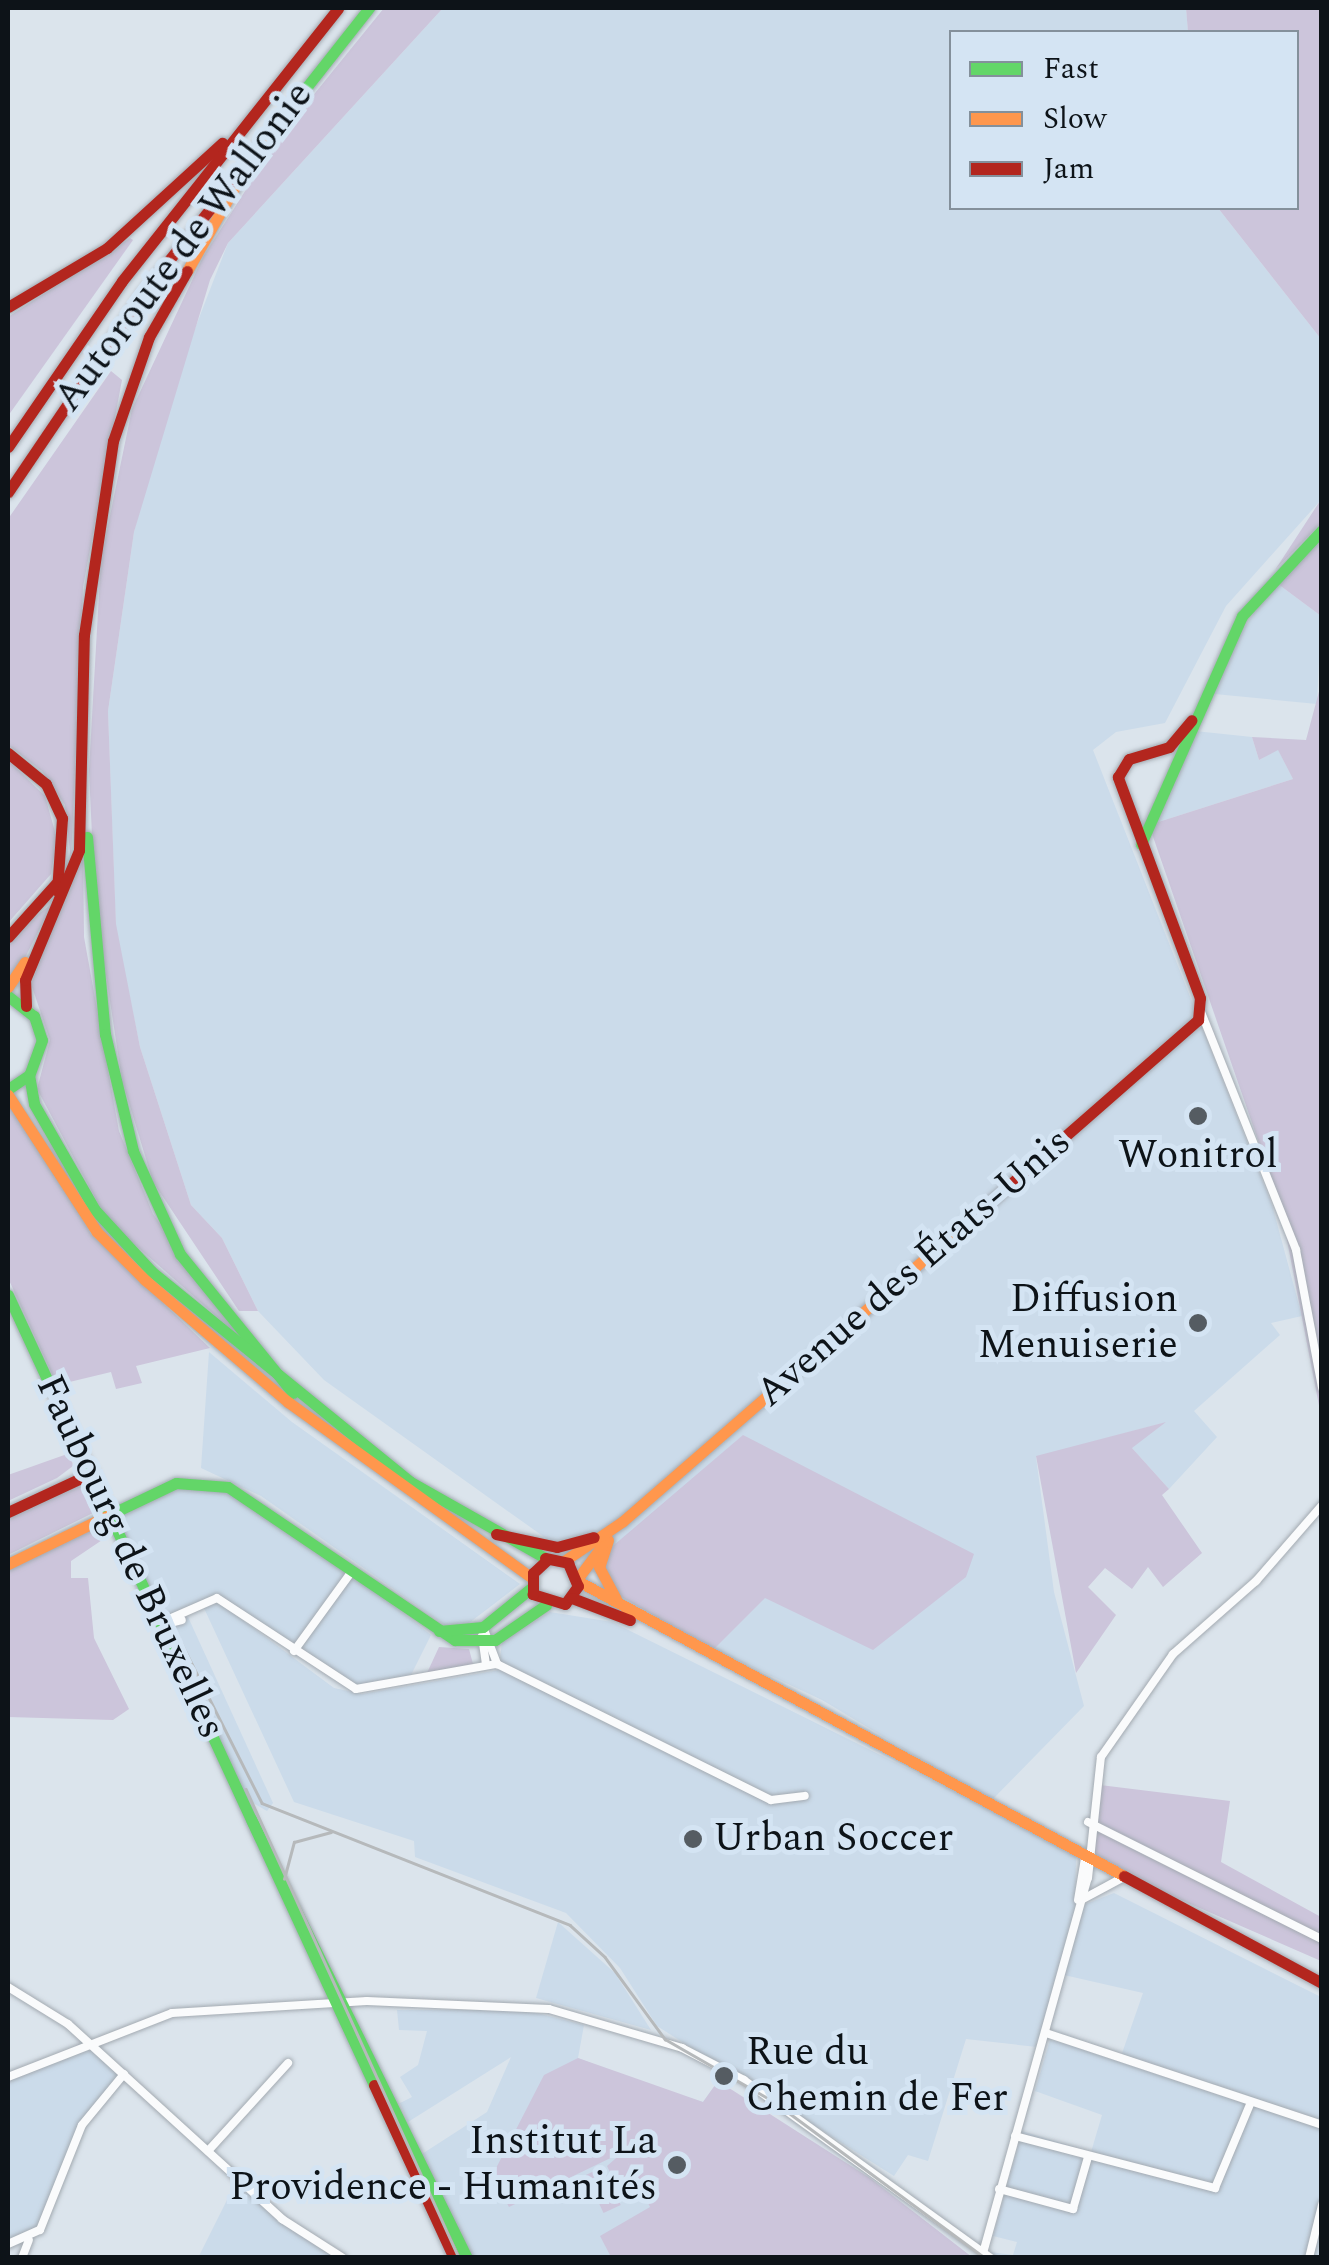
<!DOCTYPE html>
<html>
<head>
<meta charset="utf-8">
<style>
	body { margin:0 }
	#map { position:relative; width:1329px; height:2265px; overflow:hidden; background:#dbe4ec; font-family:Spectral,serif }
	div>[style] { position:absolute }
	.built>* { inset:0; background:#cbdbea }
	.green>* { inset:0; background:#ccc5db; transform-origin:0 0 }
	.roads { filter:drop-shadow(0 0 2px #a3aab1) drop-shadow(0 0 2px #a3aab1) }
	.street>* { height:8px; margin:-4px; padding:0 4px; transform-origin:4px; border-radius:4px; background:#fafbfc }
	.fast>* { height:11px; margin:-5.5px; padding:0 5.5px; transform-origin:5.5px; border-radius:5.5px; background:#63d668 }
	.slow>* { height:11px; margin:-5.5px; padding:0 5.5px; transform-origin:5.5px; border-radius:5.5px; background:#ff974d }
	.jam>* { height:11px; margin:-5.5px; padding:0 5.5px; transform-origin:5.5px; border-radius:5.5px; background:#b3261e }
	.tram>* { height:2.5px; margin:-1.25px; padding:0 1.25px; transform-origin:1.25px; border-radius:1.25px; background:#b6b9bb }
	.dots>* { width:28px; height:28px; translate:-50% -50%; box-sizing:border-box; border:5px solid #d4e4f3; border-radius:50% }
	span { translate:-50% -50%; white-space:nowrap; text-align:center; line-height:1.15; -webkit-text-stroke:10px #d4e4f3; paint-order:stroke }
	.street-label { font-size:40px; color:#0d1318 }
	.poi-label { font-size:40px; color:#0d1318 }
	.right { translate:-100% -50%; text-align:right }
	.left { translate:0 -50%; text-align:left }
	.frame { position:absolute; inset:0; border:10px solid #0d1318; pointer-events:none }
	.legend { position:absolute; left:949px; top:30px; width:350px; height:180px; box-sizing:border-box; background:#d4e4f3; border:2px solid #84909b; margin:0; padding:12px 18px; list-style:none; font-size:30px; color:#0d1318 }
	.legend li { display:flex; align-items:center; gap:20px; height:50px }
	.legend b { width:50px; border:2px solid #84909b }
</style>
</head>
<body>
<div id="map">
	<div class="built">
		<div style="clip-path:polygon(443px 8px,1186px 8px,1188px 32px,952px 32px,952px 208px,1218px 208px,1321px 339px,1320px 501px,1226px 606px,1165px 723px,1116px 732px,1093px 750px,1272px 1205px,1302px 1316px,1271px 1323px,1280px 1335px,1194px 1411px,1217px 1437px,1169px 1489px,1131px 1447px,1163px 1423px,1036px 1457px,1054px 1592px,1084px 1706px,991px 1801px,822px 1700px,676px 1631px,324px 1380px,258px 1311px,222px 1238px,191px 1205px,140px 1047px,116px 930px,108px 711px,134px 532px,167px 401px,228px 243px)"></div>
		<div style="clip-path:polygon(1274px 581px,1321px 616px,1317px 704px,1204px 693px)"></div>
		<div style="clip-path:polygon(1195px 731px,1252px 737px,1259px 760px,1278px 749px,1293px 779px,1149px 825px)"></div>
		<div style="clip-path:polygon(209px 1352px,292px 1422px,520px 1584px,469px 1623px,445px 1625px,261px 1496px,201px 1468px)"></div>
		<div style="clip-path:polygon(206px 1482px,266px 1505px,431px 1635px,406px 1685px,362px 1689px,237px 1616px,334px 1688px,362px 1694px,499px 1670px,502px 1641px,550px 1612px,612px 1622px,1076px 1852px,1075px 1918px,1078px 1907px,1114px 1893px,1321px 1997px,1321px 2257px,1000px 2258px,990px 2252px,1013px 2255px,1017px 2242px,993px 2236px,1022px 2131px,1091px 2152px,1102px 2115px,1035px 2091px,1050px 2040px,1120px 2059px,1143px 1993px,1064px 1975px,1069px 1943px,1037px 2047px,966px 2039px,928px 2161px,908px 2155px,894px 2176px,657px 2026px,620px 1968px,566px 1913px,415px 1857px,414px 1841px,294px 1802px,203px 1606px,160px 1622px,112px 1520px,157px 1490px)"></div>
		<div style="clip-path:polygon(188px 1617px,273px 1803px,267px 1811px,246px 1799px,171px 1625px)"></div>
		<div style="clip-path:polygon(558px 1922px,615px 1973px,651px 2030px,536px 1998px)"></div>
		<div style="clip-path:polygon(397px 2010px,525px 2010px,584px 2025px,578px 2058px,641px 2083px,703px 2102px,718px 2081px,913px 2258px,468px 2257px,422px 2154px,487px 2112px,511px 2057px,408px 2122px,400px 2103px,412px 2097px,400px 2077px,418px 2065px,427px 2031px,399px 2030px)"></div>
		<div style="clip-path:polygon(83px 2042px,124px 2074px,82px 2126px,43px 2223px,8px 2245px,8px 2081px)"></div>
		<div style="clip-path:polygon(236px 2182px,290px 2224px,337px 2258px,198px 2258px)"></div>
	</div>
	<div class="green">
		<div style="clip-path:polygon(384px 8px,443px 8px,228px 243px,210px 280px,134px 532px,108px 711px,116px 924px,140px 1047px,191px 1205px,222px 1238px,258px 1311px,239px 1311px,153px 1182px,122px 1080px,95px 903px,89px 770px,101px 559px,132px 409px,203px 257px,281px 135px)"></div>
		<div style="clip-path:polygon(1186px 8px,1321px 8px,1321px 339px,1218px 208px,1296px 208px,1296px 32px,1188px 32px)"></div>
		<div style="clip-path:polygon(130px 238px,133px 240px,8px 416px,8px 317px)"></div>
		<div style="clip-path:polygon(111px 371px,122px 380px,83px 587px,71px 861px,65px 805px,42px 771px,8px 745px,8px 519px)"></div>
		<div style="clip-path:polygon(1321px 499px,1321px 523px,1275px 570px,1320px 501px)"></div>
		<div style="clip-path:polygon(1321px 530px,1321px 616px,1274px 581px)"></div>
		<div style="clip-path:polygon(1321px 684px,1321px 1416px,1280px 1204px,1149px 825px,1293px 779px,1278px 750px,1259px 760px,1252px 737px,1306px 740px)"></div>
		<div style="clip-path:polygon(8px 760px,45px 796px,57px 839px,51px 874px,8px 923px)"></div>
		<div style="clip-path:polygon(83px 845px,84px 937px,119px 1131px,153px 1214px,240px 1337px,107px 1220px,37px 1089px,50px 1040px,31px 984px)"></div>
		<div style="clip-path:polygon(53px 903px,12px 983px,8px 983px,8px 937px)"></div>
		<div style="clip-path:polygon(8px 1106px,23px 1116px,91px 1234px,210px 1348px,136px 1366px,142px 1383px,116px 1389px,111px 1372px,57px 1385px,8px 1278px)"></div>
		<div style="clip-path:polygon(1166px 1422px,1132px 1448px,1169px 1489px,1162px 1495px,1202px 1553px,1163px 1587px,1148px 1567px,1132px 1589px,1105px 1568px,1088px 1587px,1116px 1615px,1076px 1673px,1036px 1456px)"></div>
		<div style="clip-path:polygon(743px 1435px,974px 1554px,966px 1577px,873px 1650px,765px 1598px,713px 1650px,608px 1589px,600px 1557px)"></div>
		<div style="clip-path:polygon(70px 1453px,73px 1466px,57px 1478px,8px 1501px,8px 1475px)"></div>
		<div style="clip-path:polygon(76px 1485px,92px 1492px,93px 1513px,8px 1555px,8px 1516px)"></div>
		<div style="clip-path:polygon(102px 1518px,111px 1534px,71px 1561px,71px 1578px,88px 1578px,94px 1638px,129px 1709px,113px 1720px,8px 1717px,8px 1564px)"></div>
		<div style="clip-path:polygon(439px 1647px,469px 1649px,473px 1664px,427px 1673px)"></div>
		<div style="clip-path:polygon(1100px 1785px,1230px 1801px,1221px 1862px,1321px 1917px,1321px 1961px,1085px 1858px)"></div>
		<div style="clip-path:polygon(578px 2058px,703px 2102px,718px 2081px,870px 2178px,972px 2257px,611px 2257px,600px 2236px,650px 2207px,627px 2161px,642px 2194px,625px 2203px,607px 2166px,623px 2152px,509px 2207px,492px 2176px,544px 2075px)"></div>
		<div style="left:603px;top:2167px;width:42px;height:19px;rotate:65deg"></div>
	</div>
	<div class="roads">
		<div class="street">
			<div style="left:1201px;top:1012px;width:256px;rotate:68.2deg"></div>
			<div style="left:1296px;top:1250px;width:140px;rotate:79.3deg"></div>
			<div style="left:174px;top:1622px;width:8px;rotate:-14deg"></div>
			<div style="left:160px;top:1623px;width:62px;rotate:-23.7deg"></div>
			<div style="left:217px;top:1598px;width:166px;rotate:33.2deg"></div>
			<div style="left:356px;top:1689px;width:143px;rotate:-10.1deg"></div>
			<div style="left:497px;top:1664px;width:306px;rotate:26.4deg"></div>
			<div style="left:771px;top:1800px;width:34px;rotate:-7deg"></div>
			<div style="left:483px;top:1627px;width:40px;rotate:69deg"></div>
			<div style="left:482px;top:1636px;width:28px;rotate:82deg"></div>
			<div style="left:294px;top:1651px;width:95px;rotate:-54deg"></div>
			<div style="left:1088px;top:1822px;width:262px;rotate:26.6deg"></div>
			<div style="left:1083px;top:1899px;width:44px;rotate:-28.3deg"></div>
			<div style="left:1078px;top:1900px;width:43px;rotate:-80.5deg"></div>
			<div style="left:8px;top:1987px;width:70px;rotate:31.7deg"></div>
			<div style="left:68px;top:2024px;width:290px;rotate:42.3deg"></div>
			<div style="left:282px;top:2219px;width:72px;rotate:32.6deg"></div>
			<div style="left:1046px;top:2033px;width:291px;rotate:18.4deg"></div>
			<div style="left:8px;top:2077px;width:176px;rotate:-21.3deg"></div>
			<div style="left:172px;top:2013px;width:195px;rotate:-3.5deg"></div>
			<div style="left:367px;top:2001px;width:182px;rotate:2.5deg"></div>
			<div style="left:549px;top:2009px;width:139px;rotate:16.3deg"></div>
			<div style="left:682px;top:2048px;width:70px;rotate:27.3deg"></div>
			<div style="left:744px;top:2080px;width:304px;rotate:35.8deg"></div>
			<div style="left:1015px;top:2136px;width:207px;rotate:14.6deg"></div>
			<div style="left:1215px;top:2188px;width:93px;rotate:-67.3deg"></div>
			<div style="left:208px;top:2151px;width:119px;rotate:-47.7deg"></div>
			<div style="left:999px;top:2189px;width:77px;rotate:15.1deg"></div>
			<div style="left:1073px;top:2209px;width:54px;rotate:-73.9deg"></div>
			<div style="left:8px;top:2244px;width:35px;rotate:-24deg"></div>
			<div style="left:40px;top:2230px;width:113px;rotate:-68.2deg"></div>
			<div style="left:82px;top:2125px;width:66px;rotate:-50.5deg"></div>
			<div style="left:983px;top:2253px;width:389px;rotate:-74.4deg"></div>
			<div style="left:1088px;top:1878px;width:122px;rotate:-83.9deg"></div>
			<div style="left:1101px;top:1757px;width:126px;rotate:-55deg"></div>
			<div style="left:1173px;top:1654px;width:111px;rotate:-41.3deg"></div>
			<div style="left:1256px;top:1581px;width:101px;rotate:-49deg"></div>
			<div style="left:22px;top:2258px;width:19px;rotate:-69deg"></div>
			<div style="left:1309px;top:2258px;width:55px;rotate:-76.2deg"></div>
		</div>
		<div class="fast">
			<div style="left:249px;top:160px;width:194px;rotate:-51.7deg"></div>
			<div style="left:87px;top:837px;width:198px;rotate:84.8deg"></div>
			<div style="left:105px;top:1034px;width:120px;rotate:76.5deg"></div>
			<div style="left:133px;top:1151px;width:113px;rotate:65.5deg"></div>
			<div style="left:180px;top:1254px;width:179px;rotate:50.9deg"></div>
			<div style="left:1141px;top:844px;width:249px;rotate:-66.1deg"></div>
			<div style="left:1242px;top:616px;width:117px;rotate:-47.1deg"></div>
			<div style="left:8px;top:996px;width:33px;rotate:38deg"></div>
			<div style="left:34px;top:1016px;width:25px;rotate:72deg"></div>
			<div style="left:42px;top:1040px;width:37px;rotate:110deg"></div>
			<div style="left:29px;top:1075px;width:25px;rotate:146deg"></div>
			<div style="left:29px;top:1075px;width:29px;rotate:80deg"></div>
			<div style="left:34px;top:1104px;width:122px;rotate:60.1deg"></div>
			<div style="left:95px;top:1210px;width:83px;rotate:47.4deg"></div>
			<div style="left:151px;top:1271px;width:333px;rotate:39.1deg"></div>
			<div style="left:409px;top:1481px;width:156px;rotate:29.5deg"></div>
			<div style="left:8px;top:1295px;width:871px;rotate:65.14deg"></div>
			<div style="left:111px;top:1514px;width:72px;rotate:-25.5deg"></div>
			<div style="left:176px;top:1483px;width:52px;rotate:4.4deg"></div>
			<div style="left:228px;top:1487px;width:274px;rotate:34deg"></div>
			<div style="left:455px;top:1640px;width:40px"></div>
			<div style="left:495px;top:1640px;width:62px;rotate:-34.5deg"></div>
			<div style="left:439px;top:1631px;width:44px;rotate:-5.2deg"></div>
			<div style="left:483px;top:1627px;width:62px;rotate:-39.1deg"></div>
			<div style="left:251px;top:1819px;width:489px;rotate:63.8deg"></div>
		</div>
		<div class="slow">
			<div style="left:187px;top:271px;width:154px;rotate:-60.4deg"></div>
			<div style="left:8px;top:987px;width:30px;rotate:-56deg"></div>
			<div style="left:8px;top:1095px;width:163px;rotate:57deg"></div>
			<div style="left:97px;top:1232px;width:68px;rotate:45deg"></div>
			<div style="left:145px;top:1280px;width:188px;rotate:40.5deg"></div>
			<div style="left:288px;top:1402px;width:299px;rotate:35.8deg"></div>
			<div style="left:608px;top:1540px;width:28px;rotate:108deg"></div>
			<div style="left:599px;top:1567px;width:36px;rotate:62deg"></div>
			<div style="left:564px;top:1561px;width:71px;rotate:-34.1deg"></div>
			<div style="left:623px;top:1521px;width:465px;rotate:-41deg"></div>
			<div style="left:8px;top:1564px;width:114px;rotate:-25.9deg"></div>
			<div style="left:578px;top:1578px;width:39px;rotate:-53deg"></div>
			<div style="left:578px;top:1581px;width:621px;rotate:28.38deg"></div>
		</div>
		<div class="jam">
			<div style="left:8px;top:307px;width:115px;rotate:-30.8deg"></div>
			<div style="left:107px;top:248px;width:156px;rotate:-42.4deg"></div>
			<div style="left:8px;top:447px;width:201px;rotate:-55.5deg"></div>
			<div style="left:122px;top:281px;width:348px;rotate:-51.6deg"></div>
			<div style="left:8px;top:492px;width:239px;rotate:-55.9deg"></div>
			<div style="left:142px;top:294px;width:171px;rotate:-51.4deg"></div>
			<div style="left:8px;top:753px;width:49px;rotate:39.2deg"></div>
			<div style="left:46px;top:784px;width:38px;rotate:65deg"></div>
			<div style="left:62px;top:818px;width:73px;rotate:93.9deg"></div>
			<div style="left:8px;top:937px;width:78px;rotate:-48.1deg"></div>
			<div style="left:26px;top:1006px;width:26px;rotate:-92deg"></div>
			<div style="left:25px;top:980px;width:141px;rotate:-67.4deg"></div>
			<div style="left:79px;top:850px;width:215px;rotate:-88.7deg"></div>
			<div style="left:84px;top:635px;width:196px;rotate:-81.5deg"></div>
			<div style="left:113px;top:441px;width:110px;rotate:-70.9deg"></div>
			<div style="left:149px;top:337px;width:76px;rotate:-60.1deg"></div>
			<div style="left:974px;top:1216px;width:298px;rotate:-41.2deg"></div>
			<div style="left:1198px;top:1020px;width:22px;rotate:-85deg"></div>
			<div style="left:1200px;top:998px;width:236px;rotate:-110.4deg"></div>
			<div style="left:1118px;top:777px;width:21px;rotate:-59deg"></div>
			<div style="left:1129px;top:759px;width:42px;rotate:-16.7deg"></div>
			<div style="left:1169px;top:747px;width:35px;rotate:-50deg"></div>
			<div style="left:8px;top:1512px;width:93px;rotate:-24.9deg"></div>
			<div style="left:496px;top:1534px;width:62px;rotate:12deg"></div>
			<div style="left:557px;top:1547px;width:38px;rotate:-15deg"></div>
			<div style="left:545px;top:1558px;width:24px;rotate:12deg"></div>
			<div style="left:568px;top:1563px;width:25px;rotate:67deg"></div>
			<div style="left:578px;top:1586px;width:22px;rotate:126deg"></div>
			<div style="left:565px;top:1604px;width:34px;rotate:-163deg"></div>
			<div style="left:533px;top:1594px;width:21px;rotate:-90deg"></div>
			<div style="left:533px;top:1573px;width:18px;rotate:-43deg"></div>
			<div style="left:572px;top:1598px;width:62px;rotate:20.8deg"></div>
			<div style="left:1124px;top:1876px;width:225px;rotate:28.4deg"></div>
			<div style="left:374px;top:2085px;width:191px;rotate:65.2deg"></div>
		</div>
	</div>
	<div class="tram">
		<div style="left:173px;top:1626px;width:198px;rotate:63.3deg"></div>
		<div style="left:262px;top:1803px;width:331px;rotate:21.6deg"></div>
		<div style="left:570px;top:1925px;width:47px;rotate:42.4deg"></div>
		<div style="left:605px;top:1957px;width:102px;rotate:53.8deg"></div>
		<div style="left:665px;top:2039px;width:125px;rotate:29.9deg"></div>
		<div style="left:773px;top:2101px;width:264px;rotate:36.5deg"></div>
		<div style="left:246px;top:1789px;width:515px;rotate:65.57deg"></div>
		<div style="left:284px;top:1879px;width:38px;rotate:-75deg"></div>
		<div style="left:294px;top:1842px;width:38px;rotate:-15deg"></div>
	</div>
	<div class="dots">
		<div style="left:1198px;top:1116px;background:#555c62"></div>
		<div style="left:1198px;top:1323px;background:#555c62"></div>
		<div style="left:693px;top:1839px;background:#555c62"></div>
		<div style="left:724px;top:2076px;background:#555c62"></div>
		<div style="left:677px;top:2165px;background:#555c62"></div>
	</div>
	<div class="street-label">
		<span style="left:184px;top:247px;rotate:-53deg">Autoroute de Wallonie</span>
		<span style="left:914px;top:1268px;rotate:-41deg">Avenue des États-Unis</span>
		<span style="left:130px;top:1557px;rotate:65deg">Faubourg de Bruxelles</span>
	</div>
	<div class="poi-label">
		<span style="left:1198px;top:1156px">Wonitrol</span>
		<span class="right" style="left:1178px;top:1323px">Diffusion<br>Menuiserie</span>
		<span class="left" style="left:713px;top:1839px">Urban Soccer</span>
		<span class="left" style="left:746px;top:2076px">Rue du<br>Chemin de Fer</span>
		<span class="right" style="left:657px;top:2165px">Institut La<br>Providence - Humanités</span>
	</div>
	<div class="frame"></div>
	<ul class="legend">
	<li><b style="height:12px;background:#63d668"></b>Fast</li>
	<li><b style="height:12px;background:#ff974d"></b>Slow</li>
	<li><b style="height:12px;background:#b3261e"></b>Jam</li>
	</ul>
</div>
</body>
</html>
